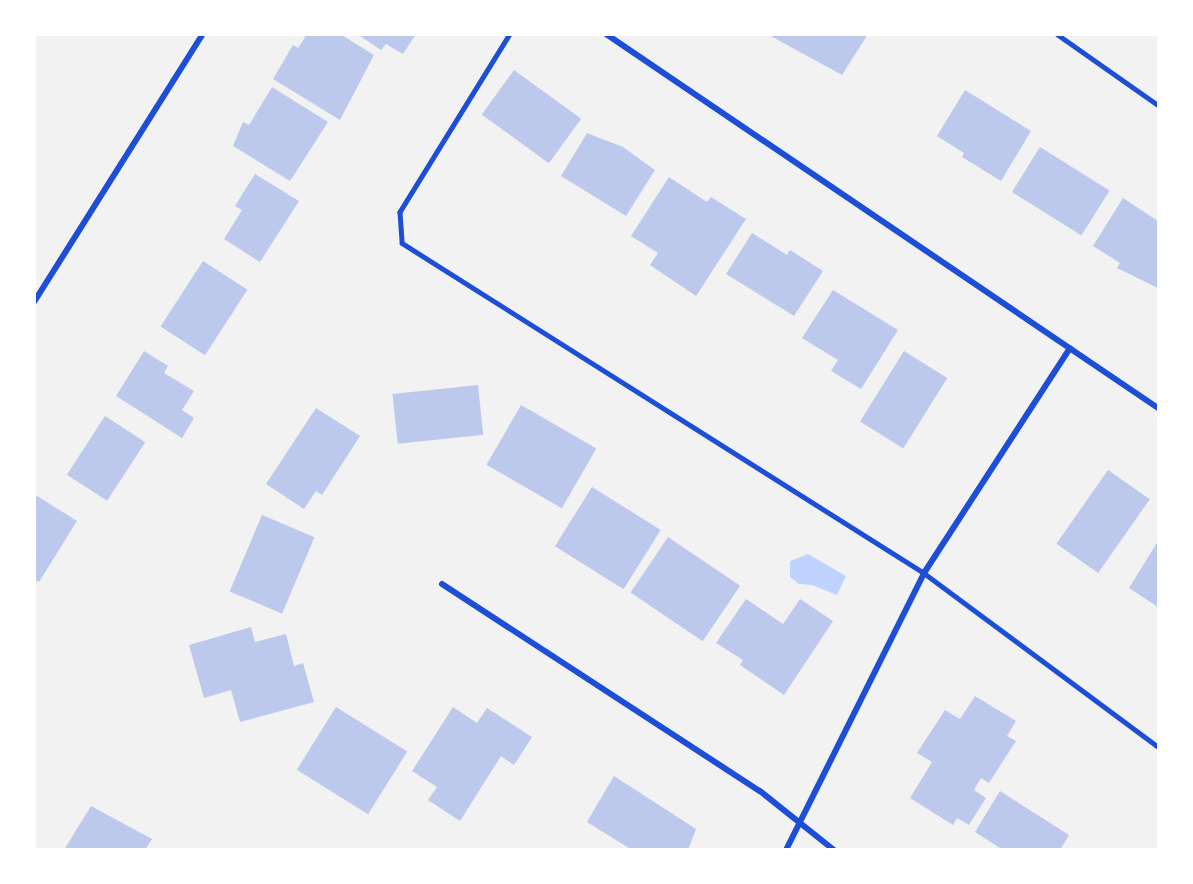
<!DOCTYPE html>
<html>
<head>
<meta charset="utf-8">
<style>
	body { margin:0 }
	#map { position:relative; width:1193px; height:884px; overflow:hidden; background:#f2f2f2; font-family:Commissioner,sans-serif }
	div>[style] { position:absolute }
	.water>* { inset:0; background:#bfd3fe }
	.building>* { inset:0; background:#bdc9ec; transform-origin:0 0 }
	.service>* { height:4.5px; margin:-2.25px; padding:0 2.25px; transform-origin:2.25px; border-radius:2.25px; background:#1d4ed8 }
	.minor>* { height:6px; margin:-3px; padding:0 3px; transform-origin:3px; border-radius:3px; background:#1d4ed8 }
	span { translate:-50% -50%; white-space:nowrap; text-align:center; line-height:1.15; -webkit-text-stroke:4.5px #fff; paint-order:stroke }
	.frame { position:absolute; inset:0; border:36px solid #fff; pointer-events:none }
</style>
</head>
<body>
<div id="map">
	<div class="water">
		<div style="clip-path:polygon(808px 554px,846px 576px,837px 595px,812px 585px,799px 584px,790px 577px,790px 561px)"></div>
	</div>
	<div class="building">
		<div style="clip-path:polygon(307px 34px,340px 34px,374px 55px,340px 120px,273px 79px,293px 45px,298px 48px)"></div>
		<div style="clip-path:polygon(357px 34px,416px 34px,403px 54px,386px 44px,381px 50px)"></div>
		<div style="clip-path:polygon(767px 34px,868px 34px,842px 75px)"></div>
		<div style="left:514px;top:70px;width:83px;height:55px;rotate:36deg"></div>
		<div style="clip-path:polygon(272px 87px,328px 122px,290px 181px,233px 146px,243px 122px,249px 125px)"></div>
		<div style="clip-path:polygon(965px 90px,1031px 131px,1001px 181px,962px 157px,964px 153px,937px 136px)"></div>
		<div style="clip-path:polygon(587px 133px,623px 147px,655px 170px,626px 216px,561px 176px)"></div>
		<div style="left:1040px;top:147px;width:82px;height:53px;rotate:32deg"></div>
		<div style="clip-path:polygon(255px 174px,299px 201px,260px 262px,224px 239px,242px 210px,235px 206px)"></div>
		<div style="clip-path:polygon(669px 177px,707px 202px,711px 197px,746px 219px,696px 296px,650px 265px,658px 253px,631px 236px)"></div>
		<div style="clip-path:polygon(1123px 198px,1158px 221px,1158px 288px,1117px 268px,1120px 263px,1093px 246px)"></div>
		<div style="clip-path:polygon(752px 233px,787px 255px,790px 250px,823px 271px,794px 316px,726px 274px)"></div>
		<div style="left:203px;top:261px;width:53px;height:78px;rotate:33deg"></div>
		<div style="clip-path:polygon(833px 290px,898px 330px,861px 389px,831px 371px,838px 360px,802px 338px)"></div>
		<div style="clip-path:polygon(144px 351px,168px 366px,164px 373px,194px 391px,182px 410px,194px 418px,182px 438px,116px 396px)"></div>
		<div style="left:904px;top:351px;width:51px;height:83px;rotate:32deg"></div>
		<div style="left:478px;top:385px;width:50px;height:86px;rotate:84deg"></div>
		<div style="left:521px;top:405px;width:87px;height:69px;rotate:30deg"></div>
		<div style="clip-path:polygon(316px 408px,360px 436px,322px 495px,316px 491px,304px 509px,266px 484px)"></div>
		<div style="left:105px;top:416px;width:48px;height:70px;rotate:33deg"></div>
		<div style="left:1108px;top:470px;width:51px;height:90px;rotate:35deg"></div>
		<div style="left:592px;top:487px;width:81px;height:70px;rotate:32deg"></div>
		<div style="clip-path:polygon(34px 494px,77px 521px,39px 582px,34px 579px)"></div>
		<div style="left:262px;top:515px;width:57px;height:83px;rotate:23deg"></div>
		<div style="left:668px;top:537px;width:87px;height:67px;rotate:34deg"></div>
		<div style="clip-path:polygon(1158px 541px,1158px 607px,1129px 588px)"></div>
		<div style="clip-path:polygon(746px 599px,783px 624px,800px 599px,833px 621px,784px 695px,740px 665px,743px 660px,716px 643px)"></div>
		<div style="clip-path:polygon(251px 627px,255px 642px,286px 634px,294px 666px,303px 663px,314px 702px,240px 722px,231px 690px,204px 698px,189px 645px)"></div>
		<div style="clip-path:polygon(975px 696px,1016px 721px,1007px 736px,1016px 741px,989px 783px,981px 778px,974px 790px,986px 798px,969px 825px,957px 818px,953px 825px,910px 798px,932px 762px,917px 753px,945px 710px,960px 719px)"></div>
		<div style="left:336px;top:707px;width:84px;height:74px;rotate:32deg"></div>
		<div style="clip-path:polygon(453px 707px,477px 723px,487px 708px,532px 737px,514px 765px,501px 756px,460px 821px,428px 800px,437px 787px,412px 771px)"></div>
		<div style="clip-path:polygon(614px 776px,696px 829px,688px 850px,632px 850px,587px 822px)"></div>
		<div style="clip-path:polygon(1000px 791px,1069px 835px,1060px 850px,1003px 850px,975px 832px)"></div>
		<div style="clip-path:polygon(91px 806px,152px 839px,145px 850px,64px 850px)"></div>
	</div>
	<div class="service">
		<div style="left:510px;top:34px;width:209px;rotate:121.7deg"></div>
		<div style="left:400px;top:212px;width:31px;rotate:86deg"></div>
		<div style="left:402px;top:243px;width:618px;rotate:32.3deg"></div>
		<div style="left:924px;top:573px;width:292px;rotate:36.6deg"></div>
		<div style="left:1057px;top:34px;width:123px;rotate:35.1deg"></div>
	</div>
	<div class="minor">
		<div style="left:606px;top:34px;width:667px;rotate:34.12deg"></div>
		<div style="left:34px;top:302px;width:317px;rotate:-57.8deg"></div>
		<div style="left:442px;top:584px;width:379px;rotate:33.1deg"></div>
		<div style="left:760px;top:791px;width:95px;rotate:38.6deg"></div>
		<div style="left:786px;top:850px;width:309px;rotate:-63.5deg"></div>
		<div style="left:924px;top:573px;width:268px;rotate:-57deg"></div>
	</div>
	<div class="frame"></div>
</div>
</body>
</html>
